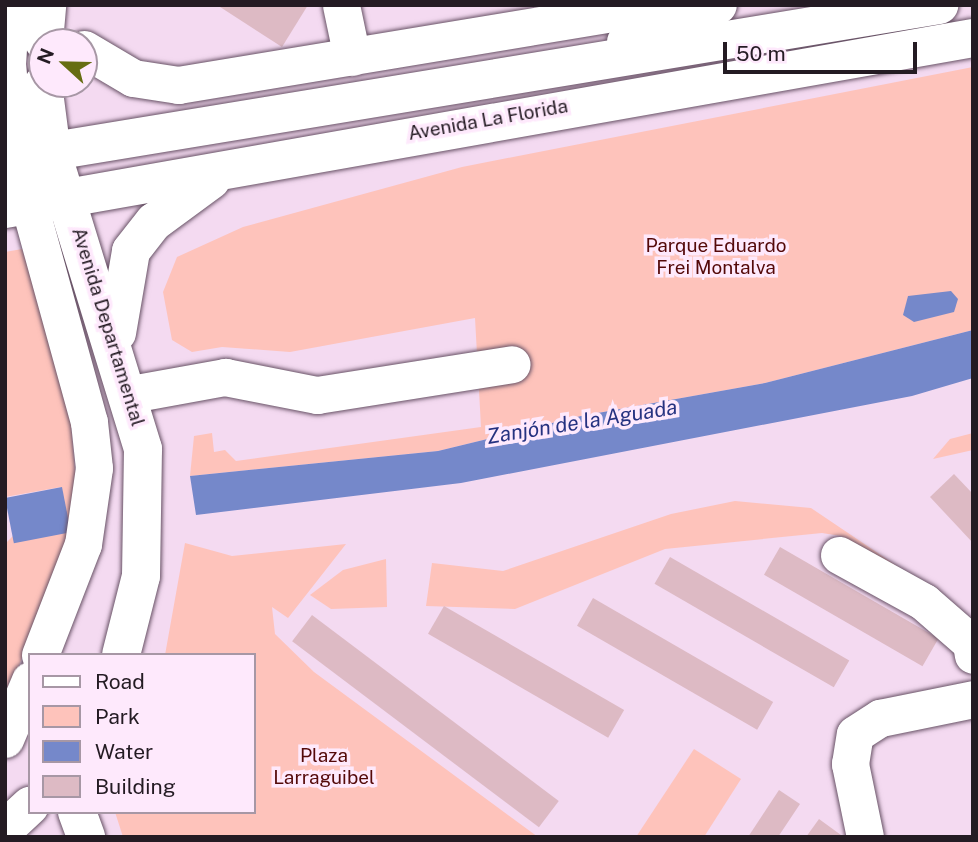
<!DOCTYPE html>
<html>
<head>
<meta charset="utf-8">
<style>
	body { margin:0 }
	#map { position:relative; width:978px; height:842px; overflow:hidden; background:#f4daf1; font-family:"Public Sans",sans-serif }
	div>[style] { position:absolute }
	.green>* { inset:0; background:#fec3bb }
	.water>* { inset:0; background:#7588ca; transform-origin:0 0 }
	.building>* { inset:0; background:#ddbac4; transform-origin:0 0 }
	.roads { filter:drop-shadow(0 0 2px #685266) drop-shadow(0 0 2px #685266) }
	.minor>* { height:37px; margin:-18.5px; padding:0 18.5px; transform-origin:18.5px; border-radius:18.5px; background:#fff }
	.major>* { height:38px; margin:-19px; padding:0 19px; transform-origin:19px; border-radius:19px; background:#fff }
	span { translate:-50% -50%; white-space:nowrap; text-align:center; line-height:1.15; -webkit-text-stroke:7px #fee9fc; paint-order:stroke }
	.street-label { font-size:19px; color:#241b23 }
	.park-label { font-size:19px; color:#540909 }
	.water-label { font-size:21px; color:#253280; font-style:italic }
	.frame { position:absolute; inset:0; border:7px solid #241b23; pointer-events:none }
	.legend { position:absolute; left:28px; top:653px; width:228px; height:161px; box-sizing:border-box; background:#fee9fc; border:2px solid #a797a5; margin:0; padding:9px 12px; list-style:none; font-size:21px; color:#241b23 }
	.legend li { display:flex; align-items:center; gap:14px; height:35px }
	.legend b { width:35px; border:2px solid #a797a5 }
	.north { position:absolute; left:28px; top:28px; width:70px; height:70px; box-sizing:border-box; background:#fee9fc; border:2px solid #a797a5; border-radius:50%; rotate:292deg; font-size:19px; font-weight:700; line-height:28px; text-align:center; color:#241b23 }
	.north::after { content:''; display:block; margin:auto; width:24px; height:32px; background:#666d12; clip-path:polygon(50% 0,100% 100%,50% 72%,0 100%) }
	.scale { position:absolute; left:723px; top:42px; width:194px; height:32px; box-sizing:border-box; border:4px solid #241b23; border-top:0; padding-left:9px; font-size:21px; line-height:24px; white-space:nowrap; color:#241b23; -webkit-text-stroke:5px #fee9fc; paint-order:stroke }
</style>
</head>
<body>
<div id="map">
	<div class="green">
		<div style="clip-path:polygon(973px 67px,973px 330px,765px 383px,581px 416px,438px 451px,190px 476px,194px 436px,212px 433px,214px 452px,225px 450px,236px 461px,481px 427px,475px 318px,290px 352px,222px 347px,192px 352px,172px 340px,163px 292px,177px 257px,243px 227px,462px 167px)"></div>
		<div style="clip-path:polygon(22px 249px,68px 389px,78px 507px,5px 703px,5px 536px,7px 542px,61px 487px,5px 497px,5px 252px)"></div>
		<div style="clip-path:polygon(973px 433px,973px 450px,933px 459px,950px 439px)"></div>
		<div style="clip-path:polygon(735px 501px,811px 508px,952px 603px,841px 536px,822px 533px,665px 549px,515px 609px,426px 606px,432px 563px,503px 571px,671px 514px)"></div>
		<div style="clip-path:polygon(185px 543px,232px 556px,346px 544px,288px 618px,272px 607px,275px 634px,314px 672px,538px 837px,123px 837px,115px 812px,254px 812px,254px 655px,165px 655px)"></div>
		<div style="clip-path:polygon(386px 559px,387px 607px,331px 609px,310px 595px,343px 570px)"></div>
		<div style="clip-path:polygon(694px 749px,741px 779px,704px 837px,636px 837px)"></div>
	</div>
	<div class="water">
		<div style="clip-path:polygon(951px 291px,958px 299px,954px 312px,914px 322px,903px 315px,908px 296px)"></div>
		<div style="clip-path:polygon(973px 330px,973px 378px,912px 396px,461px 483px,196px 515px,190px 476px,438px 451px,581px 416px,765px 383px)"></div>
		<div style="left:62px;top:487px;width:46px;height:58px;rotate:79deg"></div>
	</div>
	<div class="building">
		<div style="clip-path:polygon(217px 5px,308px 5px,282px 47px)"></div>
		<div style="clip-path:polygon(954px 474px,973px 494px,973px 543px,930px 497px)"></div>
		<div style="left:780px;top:547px;width:183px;height:32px;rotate:30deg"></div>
		<div style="left:670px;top:557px;width:207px;height:31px;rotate:30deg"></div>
		<div style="left:593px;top:598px;width:208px;height:32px;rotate:30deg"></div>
		<div style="left:444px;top:606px;width:208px;height:32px;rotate:30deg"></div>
		<div style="left:312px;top:615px;width:309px;height:33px;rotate:37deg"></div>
		<div style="clip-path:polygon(779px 790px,800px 804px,778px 837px,748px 837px)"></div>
		<div style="clip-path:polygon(819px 819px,841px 835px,840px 837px,806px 837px)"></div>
	</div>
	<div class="roads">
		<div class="minor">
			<div style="left:11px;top:5px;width:59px;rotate:93.9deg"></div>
			<div style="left:7px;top:64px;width:93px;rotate:84.5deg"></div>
			<div style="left:16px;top:157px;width:275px;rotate:74.6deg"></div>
			<div style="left:89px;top:422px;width:46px;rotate:83.8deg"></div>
			<div style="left:94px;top:468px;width:77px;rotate:98.2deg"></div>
			<div style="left:83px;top:544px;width:119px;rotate:111.2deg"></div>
			<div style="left:341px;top:5px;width:53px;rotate:78.1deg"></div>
			<div style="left:84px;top:49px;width:57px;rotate:30.6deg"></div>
			<div style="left:133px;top:78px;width:46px;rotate:8.8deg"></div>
			<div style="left:178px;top:85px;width:491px;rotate:-9.4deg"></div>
			<div style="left:131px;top:394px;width:96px;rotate:-10.3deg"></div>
			<div style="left:225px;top:377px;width:94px;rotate:11.1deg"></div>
			<div style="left:317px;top:395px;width:197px;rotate:-9deg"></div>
			<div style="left:839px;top:555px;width:97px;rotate:28.9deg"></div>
			<div style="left:924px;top:602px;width:62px;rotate:41.1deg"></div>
			<div style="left:971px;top:643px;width:12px;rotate:81deg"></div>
			<div style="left:5px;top:739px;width:64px;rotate:-67deg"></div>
			<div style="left:865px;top:837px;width:75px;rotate:-101.6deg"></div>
			<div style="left:850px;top:764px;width:30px;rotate:-81deg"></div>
			<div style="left:855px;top:734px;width:30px;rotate:-33deg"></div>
			<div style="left:880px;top:718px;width:95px;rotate:-11.5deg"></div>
		</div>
		<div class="major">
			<div style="left:44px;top:42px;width:37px;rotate:-85deg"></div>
			<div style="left:626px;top:42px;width:99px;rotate:-21.9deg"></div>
			<div style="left:43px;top:84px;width:70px;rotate:82.6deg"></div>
			<div style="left:52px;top:153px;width:310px;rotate:72.9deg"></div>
			<div style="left:143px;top:449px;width:127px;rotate:90.9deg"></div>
			<div style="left:141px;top:576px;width:81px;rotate:104.2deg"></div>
			<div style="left:5px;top:159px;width:947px;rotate:-9.36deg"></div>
			<div style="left:5px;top:209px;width:983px;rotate:-10.02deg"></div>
			<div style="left:117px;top:333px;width:83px;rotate:-80.3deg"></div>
			<div style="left:131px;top:251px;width:37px;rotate:-52deg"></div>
			<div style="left:154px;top:222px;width:71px;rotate:-36.4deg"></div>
			<div style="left:77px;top:812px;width:27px;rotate:70deg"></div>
			<div style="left:5px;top:829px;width:34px;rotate:-43deg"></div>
		</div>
	</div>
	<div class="street-label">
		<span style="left:488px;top:120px;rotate:-10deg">Avenida La Florida</span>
		<span style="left:108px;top:327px;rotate:73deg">Avenida Departamental</span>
	</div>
	<div class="park-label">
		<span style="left:716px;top:257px">Parque Eduardo<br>Frei Montalva</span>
		<span style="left:324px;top:767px">Plaza<br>Larraguibel</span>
	</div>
	<div class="water-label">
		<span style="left:582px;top:422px;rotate:-9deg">Zanjón de la Aguada</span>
	</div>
	<div class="frame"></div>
	<ul class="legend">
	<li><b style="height:9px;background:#fff"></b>Road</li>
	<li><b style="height:19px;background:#fec3bb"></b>Park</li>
	<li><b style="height:19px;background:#7588ca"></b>Water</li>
	<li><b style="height:19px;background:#ddbac4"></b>Building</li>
	</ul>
	<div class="north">N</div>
	<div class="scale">50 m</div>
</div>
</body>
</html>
